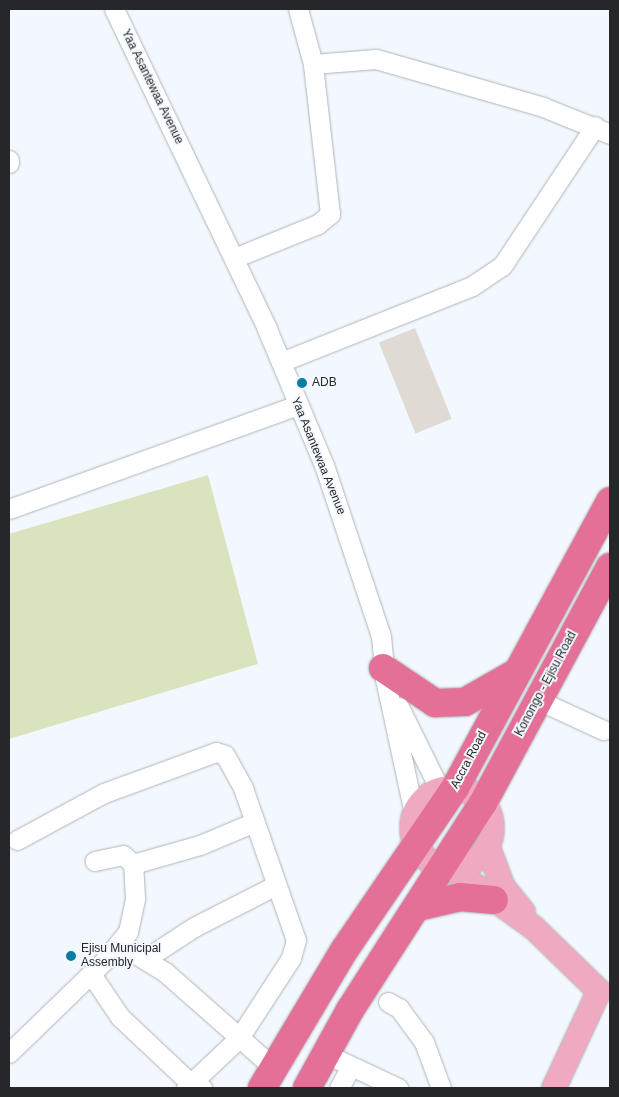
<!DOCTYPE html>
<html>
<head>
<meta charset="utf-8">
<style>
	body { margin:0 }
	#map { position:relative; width:619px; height:1097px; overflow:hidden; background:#f3f8fe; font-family:Arial,sans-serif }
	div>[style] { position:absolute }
	.green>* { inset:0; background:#d9e4bf }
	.building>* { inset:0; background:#e0dad5; transform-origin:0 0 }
	.roads { filter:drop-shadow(0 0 1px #afb4ba) drop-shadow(0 0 1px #afb4ba) }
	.minor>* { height:19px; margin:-9.5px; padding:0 9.5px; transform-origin:9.5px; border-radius:9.5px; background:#fff }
	.major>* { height:24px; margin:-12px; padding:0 12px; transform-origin:12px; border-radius:12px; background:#efa9c1 }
	.major>.ring { margin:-12px; padding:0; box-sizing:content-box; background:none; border:24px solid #efa9c1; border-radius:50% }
	.highway>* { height:28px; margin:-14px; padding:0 14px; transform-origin:14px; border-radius:14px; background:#e57097 }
	.dots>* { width:14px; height:14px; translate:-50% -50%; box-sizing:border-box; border:2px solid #f3f8fe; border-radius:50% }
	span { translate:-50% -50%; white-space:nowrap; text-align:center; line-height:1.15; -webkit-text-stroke:4px #f3f8fe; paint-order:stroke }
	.street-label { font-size:12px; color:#26272a }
	.poi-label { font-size:12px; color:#26272a }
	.left { translate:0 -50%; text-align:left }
	.frame { position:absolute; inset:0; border:10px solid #26272a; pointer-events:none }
</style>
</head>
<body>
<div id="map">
	<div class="green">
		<div style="clip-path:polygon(208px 475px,258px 664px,9px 739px,9px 534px)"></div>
	</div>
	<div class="building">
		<div style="left:415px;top:328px;width:98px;height:39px;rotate:68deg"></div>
	</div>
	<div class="roads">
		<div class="minor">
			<div style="left:114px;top:9px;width:355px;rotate:64.4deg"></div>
			<div style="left:267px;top:329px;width:147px;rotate:67.3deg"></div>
			<div style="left:324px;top:465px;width:180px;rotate:71.6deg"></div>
			<div style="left:381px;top:636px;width:43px;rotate:84.7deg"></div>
			<div style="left:385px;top:679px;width:137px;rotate:77.8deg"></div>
			<div style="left:298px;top:9px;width:57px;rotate:74.7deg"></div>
			<div style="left:9px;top:160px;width:3px;rotate:90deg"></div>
			<div style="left:234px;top:258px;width:91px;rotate:-22deg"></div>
			<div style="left:318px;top:224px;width:16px;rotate:-40deg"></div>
			<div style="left:330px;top:214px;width:151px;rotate:-96.5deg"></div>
			<div style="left:313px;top:64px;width:63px;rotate:-4.5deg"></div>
			<div style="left:376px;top:59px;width:174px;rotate:16deg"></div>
			<div style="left:543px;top:107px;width:72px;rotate:21.9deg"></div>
			<div style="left:281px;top:362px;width:206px;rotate:-21.7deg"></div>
			<div style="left:472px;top:286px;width:36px;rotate:-34deg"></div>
			<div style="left:502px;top:266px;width:168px;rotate:-56.4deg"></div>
			<div style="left:9px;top:509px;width:307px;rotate:-19.8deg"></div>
			<div style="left:538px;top:700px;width:72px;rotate:24.8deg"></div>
			<div style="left:399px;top:707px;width:93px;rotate:63.7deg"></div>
			<div style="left:17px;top:840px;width:99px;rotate:-28.4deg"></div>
			<div style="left:104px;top:793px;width:119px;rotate:-20.1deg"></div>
			<div style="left:216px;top:752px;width:9px;rotate:18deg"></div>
			<div style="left:225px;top:755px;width:38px;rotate:61deg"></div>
			<div style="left:243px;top:788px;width:161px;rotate:70.8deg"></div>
			<div style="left:296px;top:940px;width:19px;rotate:106deg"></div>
			<div style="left:291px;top:958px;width:95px;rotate:123deg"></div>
			<div style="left:239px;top:1038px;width:73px;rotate:136.7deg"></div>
			<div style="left:133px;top:864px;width:70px;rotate:-15.8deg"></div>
			<div style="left:200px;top:845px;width:56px;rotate:-22.9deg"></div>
			<div style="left:119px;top:944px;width:54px;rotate:31.3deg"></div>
			<div style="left:165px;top:972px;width:145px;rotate:41.4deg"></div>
			<div style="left:145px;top:959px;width:59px;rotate:-33.1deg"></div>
			<div style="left:194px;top:927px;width:92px;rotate:-27.1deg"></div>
			<div style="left:91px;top:974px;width:52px;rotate:56deg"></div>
			<div style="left:120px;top:1017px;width:98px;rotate:43.3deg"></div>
			<div style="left:191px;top:1084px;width:12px;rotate:20deg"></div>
			<div style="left:388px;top:1002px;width:13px;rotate:29deg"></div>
			<div style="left:399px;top:1008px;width:42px;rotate:53.7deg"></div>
			<div style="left:424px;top:1042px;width:49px;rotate:69.7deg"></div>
			<div style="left:9px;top:1053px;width:134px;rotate:-44.1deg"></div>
			<div style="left:105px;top:960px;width:36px;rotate:-51deg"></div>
			<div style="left:128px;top:932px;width:34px;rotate:-78deg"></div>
			<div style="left:135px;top:899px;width:35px;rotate:-93deg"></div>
			<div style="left:133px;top:864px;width:13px;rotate:-138deg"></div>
			<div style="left:123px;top:855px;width:29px;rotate:168deg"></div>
			<div style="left:326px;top:1054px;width:80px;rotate:25.3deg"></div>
			<div style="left:339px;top:1088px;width:23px;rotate:-61deg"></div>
		</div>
		<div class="major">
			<div class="ring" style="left:412px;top:788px;width:56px;height:56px"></div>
			<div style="left:488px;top:847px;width:43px;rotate:69.4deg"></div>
			<div style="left:503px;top:887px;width:32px;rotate:51deg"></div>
			<div style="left:452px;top:869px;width:101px;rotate:35.7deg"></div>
			<div style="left:534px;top:928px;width:91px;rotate:44.1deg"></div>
			<div style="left:599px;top:991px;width:107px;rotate:114.9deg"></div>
		</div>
		<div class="highway">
			<div style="left:383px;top:668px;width:63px;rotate:33.9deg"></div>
			<div style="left:435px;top:703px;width:30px;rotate:-2deg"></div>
			<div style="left:465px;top:702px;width:56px;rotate:-29.7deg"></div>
			<div style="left:418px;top:907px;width:43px;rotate:-13.4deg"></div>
			<div style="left:460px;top:897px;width:34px;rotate:5deg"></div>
			<div style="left:262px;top:1088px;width:162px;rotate:-59.2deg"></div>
			<div style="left:345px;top:949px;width:195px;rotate:-55.7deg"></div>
			<div style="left:455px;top:788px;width:326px;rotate:-61.6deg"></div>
			<div style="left:307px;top:1088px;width:89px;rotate:-61.1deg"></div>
			<div style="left:350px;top:1010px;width:246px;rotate:-57.3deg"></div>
			<div style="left:483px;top:803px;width:268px;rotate:-61.7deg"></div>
		</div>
	</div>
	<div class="dots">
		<div style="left:302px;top:383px;background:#097da5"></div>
		<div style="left:71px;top:956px;background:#097da5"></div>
	</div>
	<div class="street-label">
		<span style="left:152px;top:87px;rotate:64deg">Yaa Asantewaa Avenue</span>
		<span style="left:318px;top:456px;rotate:68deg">Yaa Asantewaa Avenue</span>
		<span style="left:546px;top:684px;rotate:-62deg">Konongo - Ejisu Road</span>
		<span style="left:469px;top:760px;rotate:-62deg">Accra Road</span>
	</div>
	<div class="poi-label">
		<span class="left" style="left:312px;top:383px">ADB</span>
		<span class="left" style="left:81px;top:956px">Ejisu Municipal<br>Assembly</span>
	</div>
	<div class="frame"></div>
</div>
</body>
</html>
